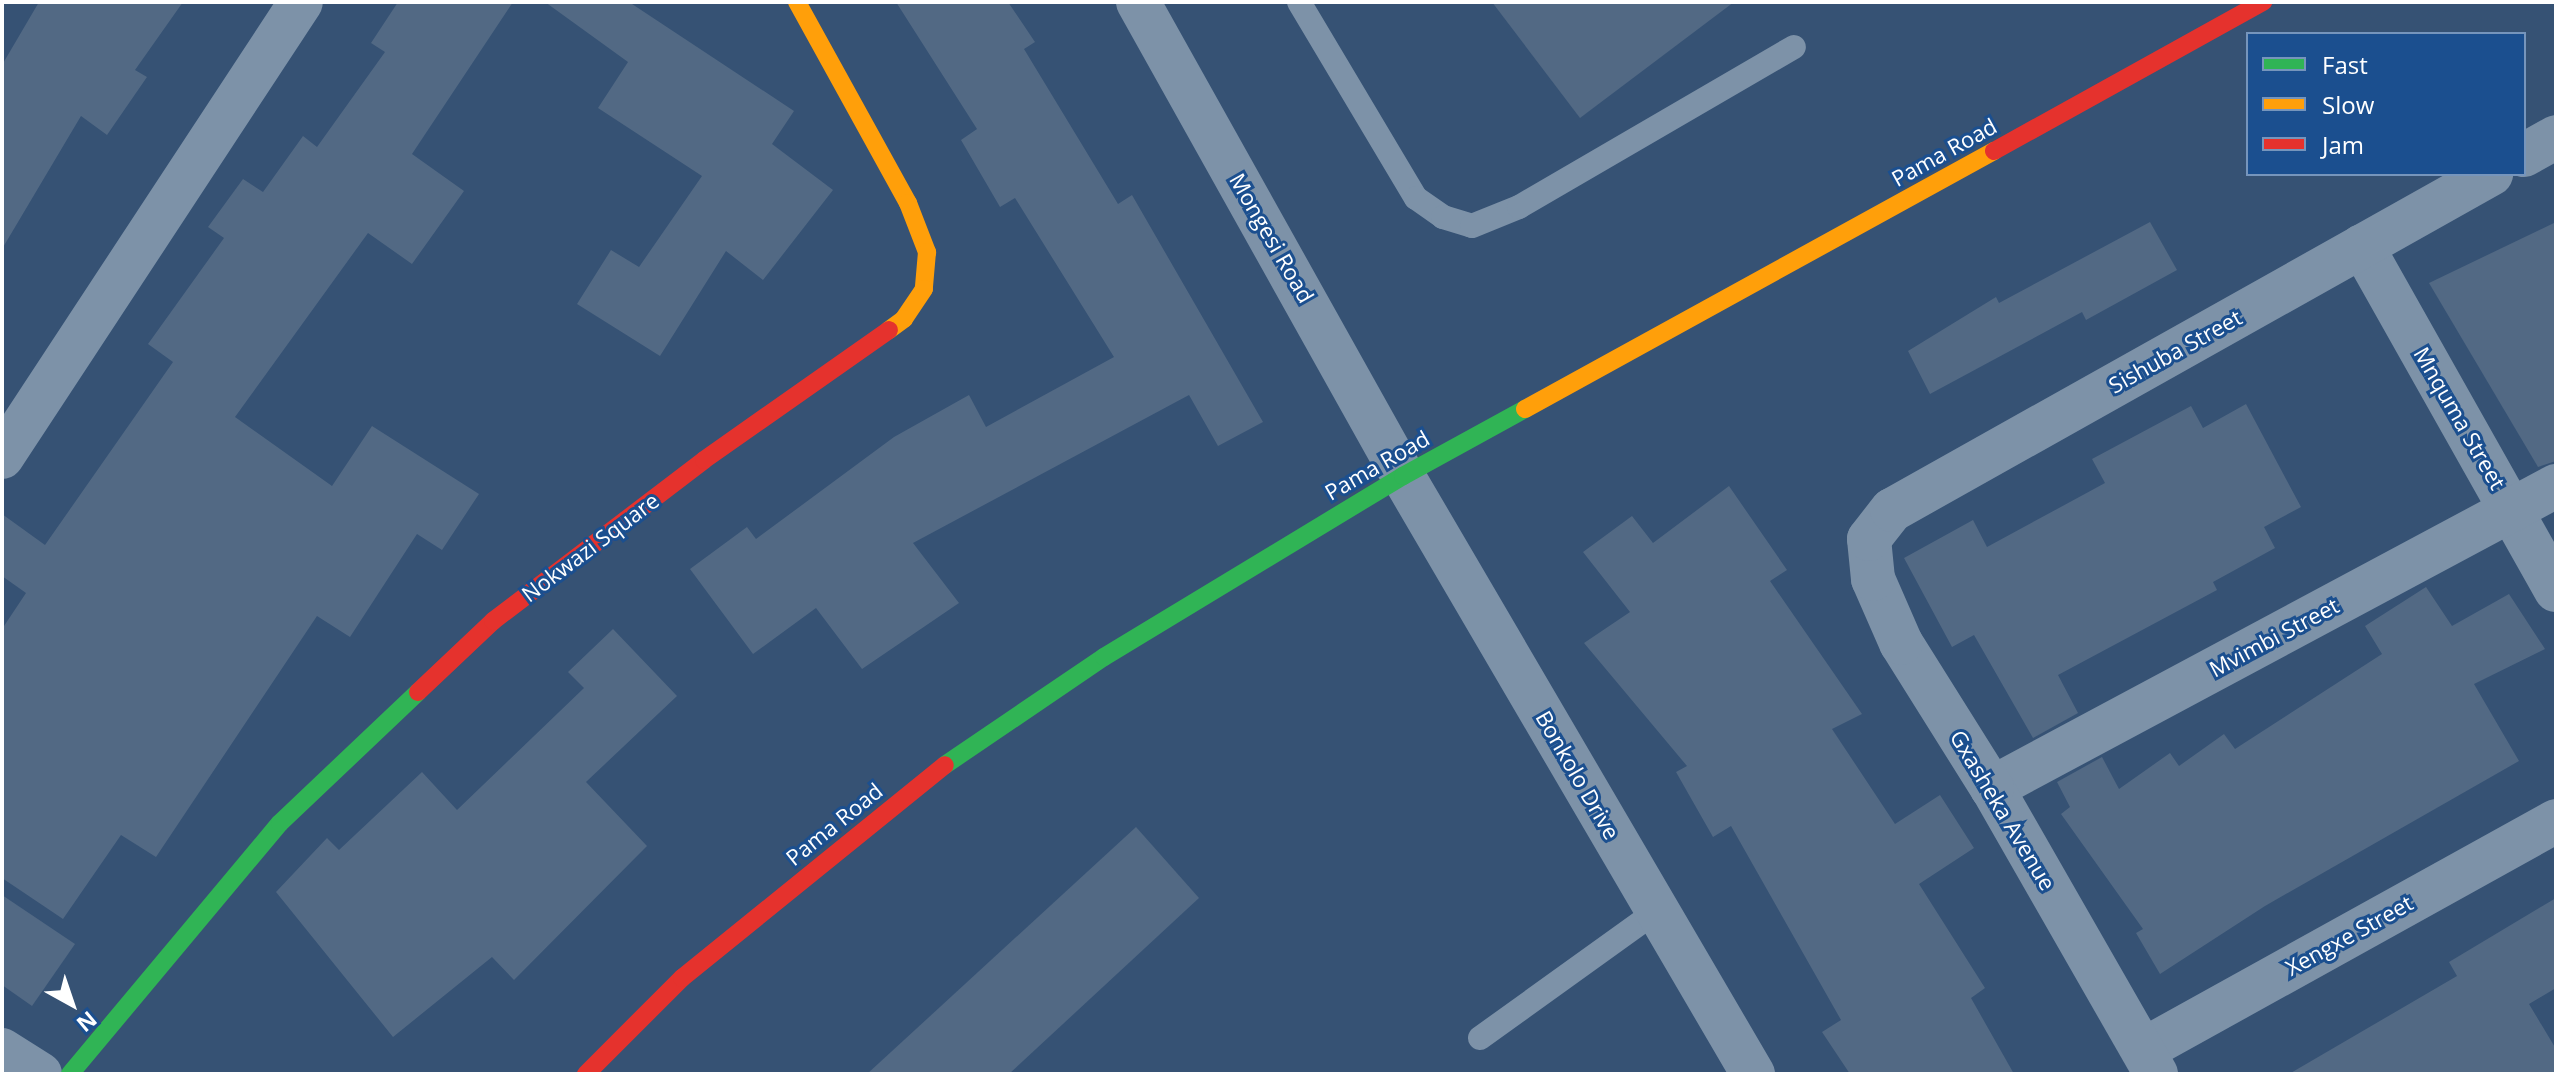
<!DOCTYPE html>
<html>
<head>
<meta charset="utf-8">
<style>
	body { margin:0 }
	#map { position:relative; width:2558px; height:1076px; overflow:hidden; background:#365274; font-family:"Open Sans",sans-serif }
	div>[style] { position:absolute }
	.building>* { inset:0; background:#526984 }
	.lane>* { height:24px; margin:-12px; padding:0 12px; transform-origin:12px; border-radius:12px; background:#7d92a8 }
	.street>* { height:44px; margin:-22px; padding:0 22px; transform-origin:22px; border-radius:22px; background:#7d92a8 }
	.fast>* { height:18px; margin:-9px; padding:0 9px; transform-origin:9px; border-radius:9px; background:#30b455 }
	.slow>* { height:18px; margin:-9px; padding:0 9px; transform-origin:9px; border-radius:9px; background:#ff9f0a }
	.jam>* { height:18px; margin:-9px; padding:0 9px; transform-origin:9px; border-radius:9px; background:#e5322d }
	span { translate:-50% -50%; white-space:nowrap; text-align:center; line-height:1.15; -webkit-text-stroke:6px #1b4f8f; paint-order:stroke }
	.street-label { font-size:22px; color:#fff }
	.frame { position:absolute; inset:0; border:4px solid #fff; pointer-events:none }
	.legend { position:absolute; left:2246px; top:32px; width:280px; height:144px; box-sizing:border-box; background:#1b4f8f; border:2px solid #7695bc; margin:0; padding:10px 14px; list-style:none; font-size:24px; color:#fff }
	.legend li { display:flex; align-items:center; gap:16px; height:40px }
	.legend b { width:40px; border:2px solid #7695bc }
	.north { position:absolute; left:32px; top:964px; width:80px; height:80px; -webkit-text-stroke:6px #1b4f8f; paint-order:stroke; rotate:140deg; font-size:22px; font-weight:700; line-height:32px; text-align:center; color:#fff }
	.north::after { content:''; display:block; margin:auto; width:28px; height:36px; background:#fff; clip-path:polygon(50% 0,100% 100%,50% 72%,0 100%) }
</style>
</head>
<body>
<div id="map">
	<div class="building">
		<div style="clip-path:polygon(39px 2px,183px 2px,135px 70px,147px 77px,107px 135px,81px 116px,2px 249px,2px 65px)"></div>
		<div style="clip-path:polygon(398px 2px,513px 2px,412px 154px,464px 191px,412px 264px,368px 233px,235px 417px,332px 486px,372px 426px,479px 494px,442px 550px,417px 534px,350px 637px,317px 616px,156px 857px,121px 835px,63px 919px,2px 878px,2px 629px,26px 593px,2px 576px,2px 514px,45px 545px,173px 362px,148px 344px,224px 238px,208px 227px,243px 179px,263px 192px,303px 136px,317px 147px,385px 52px,371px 43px)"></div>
		<div style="clip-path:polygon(545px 2px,629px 2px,794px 111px,772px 144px,833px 190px,763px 280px,726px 251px,660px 356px,577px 304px,611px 250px,639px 267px,702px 176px,598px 108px,628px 62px)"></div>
		<div style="clip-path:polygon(896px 2px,1008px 2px,1035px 42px,1024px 49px,1118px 204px,1132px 195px,1263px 422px,1218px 446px,1189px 395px,913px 543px,959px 603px,862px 669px,816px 608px,753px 654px,690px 569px,747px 527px,756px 539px,894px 437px,969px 395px,986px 427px,1114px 357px,1015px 198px,1000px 207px,961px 140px,977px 129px)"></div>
		<div style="clip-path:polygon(1492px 2px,1734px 2px,1580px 118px)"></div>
		<div style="clip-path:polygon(2150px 222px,2177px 270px,2086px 320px,2082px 312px,1930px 394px,1908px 351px,1996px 297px,1999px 303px)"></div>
		<div style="clip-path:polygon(2556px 222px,2556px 461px,2538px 467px,2429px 283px)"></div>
		<div style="clip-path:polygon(2246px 404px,2301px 507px,2264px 527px,2275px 548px,2213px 582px,2217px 590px,2058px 675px,2078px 713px,2033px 738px,1974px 635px,1952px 647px,1904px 558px,1973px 520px,1987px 547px,2105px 483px,2092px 459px,2191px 406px,2203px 428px)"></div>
		<div style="clip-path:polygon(1729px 486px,1787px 570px,1770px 581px,1862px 714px,1832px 729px,1895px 824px,1940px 795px,1974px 848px,1919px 884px,1985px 988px,1971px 998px,2014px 1074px,1850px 1074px,1822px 1032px,1841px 1020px,1731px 826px,1713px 837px,1676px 772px,1687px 766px,1584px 643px,1630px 612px,1583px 552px,1632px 516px,1653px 543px)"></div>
		<div style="clip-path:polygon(2426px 587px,2452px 626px,2509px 594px,2545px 649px,2474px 684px,2519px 761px,2265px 906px,2160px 974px,2136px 933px,2143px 929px,2061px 814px,2070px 807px,2057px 782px,2102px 757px,2119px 789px,2170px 753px,2179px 766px,2224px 734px,2235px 749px,2382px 654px,2365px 626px)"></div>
		<div style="clip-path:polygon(613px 629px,677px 696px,586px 782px,647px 846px,514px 980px,492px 957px,393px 1037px,276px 892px,327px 838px,339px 850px,422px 772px,457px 810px,584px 688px,568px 672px)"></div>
		<div style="clip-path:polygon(1136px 827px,1199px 898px,1009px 1074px,867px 1074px)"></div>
		<div style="clip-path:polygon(2px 895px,75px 944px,32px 1006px,2px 985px)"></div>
		<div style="clip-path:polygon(2556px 898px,2556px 988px,2529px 1004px,2556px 1049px,2556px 1074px,2289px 1074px,2457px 976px,2449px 962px)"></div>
	</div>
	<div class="lane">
		<div style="left:1299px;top:2px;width:228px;rotate:59.2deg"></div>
		<div style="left:1416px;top:198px;width:33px;rotate:35deg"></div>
		<div style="left:1443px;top:217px;width:30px;rotate:17deg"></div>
		<div style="left:1472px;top:226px;width:51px;rotate:-22deg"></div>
		<div style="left:1519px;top:207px;width:318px;rotate:-30.2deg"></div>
		<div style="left:1480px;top:1038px;width:218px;rotate:-35.7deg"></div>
	</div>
	<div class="street">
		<div style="left:1138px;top:2px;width:543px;rotate:60.79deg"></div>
		<div style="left:1403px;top:476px;width:693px;rotate:59.66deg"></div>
		<div style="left:2524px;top:155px;width:37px;rotate:-29deg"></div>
		<div style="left:2362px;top:246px;width:395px;rotate:60.6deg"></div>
		<div style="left:2px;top:457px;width:544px;rotate:-56.69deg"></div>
		<div style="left:1992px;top:788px;width:640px;rotate:-28.17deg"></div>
		<div style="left:2px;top:1050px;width:45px;rotate:32.3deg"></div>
		<div style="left:2143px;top:1050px;width:472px;rotate:-29deg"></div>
		<div style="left:2156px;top:1074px;width:330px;rotate:-119.8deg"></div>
		<div style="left:1992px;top:788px;width:171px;rotate:-122.1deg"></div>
		<div style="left:1901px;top:643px;width:70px;rotate:-113.6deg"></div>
		<div style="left:1873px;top:579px;width:40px;rotate:-95.7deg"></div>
		<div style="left:1869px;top:539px;width:37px;rotate:-52deg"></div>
		<div style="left:1892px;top:510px;width:687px;rotate:-29.29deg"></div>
	</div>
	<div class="fast">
		<div style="left:945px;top:765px;width:192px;rotate:-34.2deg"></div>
		<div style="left:1104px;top:657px;width:350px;rotate:-31.2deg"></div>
		<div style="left:1403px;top:476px;width:139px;rotate:-28.8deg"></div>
		<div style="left:70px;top:1074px;width:327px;rotate:-50.1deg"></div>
		<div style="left:280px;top:823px;width:190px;rotate:-43.5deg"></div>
	</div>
	<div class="slow">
		<div style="left:797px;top:2px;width:230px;rotate:61.1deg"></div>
		<div style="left:908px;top:203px;width:53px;rotate:68.8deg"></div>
		<div style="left:927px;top:252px;width:37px;rotate:95deg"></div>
		<div style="left:924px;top:289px;width:36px;rotate:124deg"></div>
		<div style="left:904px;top:319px;width:19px;rotate:144deg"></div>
		<div style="left:1525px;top:409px;width:535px;rotate:-28.82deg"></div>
	</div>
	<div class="jam">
		<div style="left:1994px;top:151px;width:308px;rotate:-29deg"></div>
		<div style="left:418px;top:692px;width:103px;rotate:-43.4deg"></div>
		<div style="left:493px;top:621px;width:265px;rotate:-37.3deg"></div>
		<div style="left:704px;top:460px;width:226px;rotate:-35.1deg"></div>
		<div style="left:586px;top:1074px;width:136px;rotate:-45deg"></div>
		<div style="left:682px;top:978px;width:338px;rotate:-39deg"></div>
	</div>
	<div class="street-label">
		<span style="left:1944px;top:152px;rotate:-29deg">Pama Road</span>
		<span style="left:1272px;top:238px;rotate:60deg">Mongesi Road</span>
		<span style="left:2175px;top:351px;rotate:-29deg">Sishuba Street</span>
		<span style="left:2460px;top:418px;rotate:60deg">Mnquma Street</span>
		<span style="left:1377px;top:465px;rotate:-30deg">Pama Road</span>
		<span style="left:590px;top:547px;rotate:-37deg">Nokwazi Square</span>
		<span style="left:2274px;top:637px;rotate:-28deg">Mvimbi Street</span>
		<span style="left:1578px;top:775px;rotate:60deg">Bonkolo Drive</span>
		<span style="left:2003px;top:810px;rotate:59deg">Gxasheka Avenue</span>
		<span style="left:834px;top:824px;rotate:-39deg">Pama Road</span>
		<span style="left:2349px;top:935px;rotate:-29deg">Xengxe Street</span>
	</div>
	<div class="frame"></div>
	<ul class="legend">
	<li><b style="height:10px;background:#30b455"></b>Fast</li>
	<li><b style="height:10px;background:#ff9f0a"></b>Slow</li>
	<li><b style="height:10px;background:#e5322d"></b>Jam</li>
	</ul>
	<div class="north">N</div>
</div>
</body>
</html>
